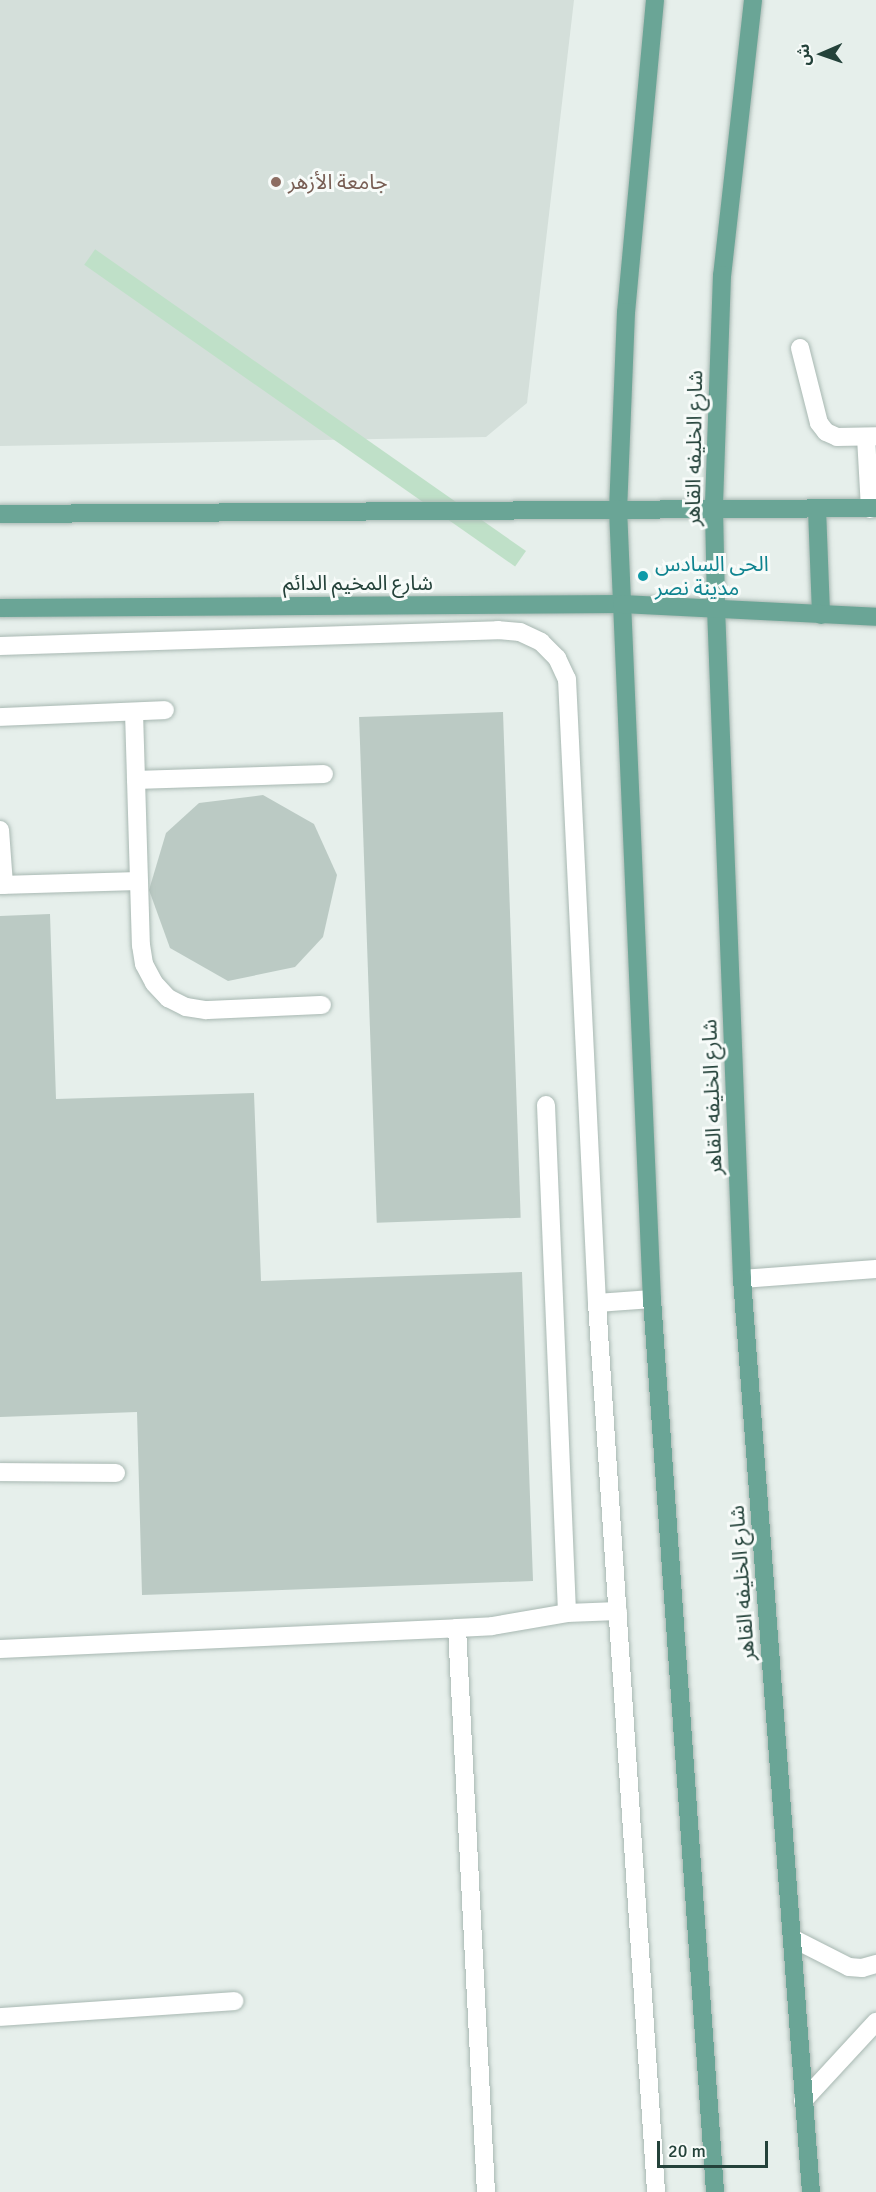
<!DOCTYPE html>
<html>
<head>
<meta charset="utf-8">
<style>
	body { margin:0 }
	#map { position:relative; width:876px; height:2192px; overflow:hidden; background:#e6efeb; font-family:Signika,"Noto Sans Arabic",sans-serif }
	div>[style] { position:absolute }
	.built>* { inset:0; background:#d4dfda }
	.green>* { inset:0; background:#bfe0c8; transform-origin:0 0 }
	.building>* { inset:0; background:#bbcac4; transform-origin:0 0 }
	.roads { filter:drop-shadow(0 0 2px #a8b8b2) drop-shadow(0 0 2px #a8b8b2) }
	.lane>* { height:18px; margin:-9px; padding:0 9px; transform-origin:9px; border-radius:9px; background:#fff }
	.primary>* { height:18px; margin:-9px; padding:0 9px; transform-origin:9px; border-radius:9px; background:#6aa596 }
	.dots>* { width:16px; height:16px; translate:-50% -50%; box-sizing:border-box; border:3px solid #f7fbf9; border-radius:50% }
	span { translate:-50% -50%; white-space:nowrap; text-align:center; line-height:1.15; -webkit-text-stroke:6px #f7fbf9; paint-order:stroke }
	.education-label { font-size:21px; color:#785e54 }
	.left { translate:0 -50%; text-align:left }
	.street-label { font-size:21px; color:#24423a }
	.culture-label { font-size:21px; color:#0d838f }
	.north { position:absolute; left:792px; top:24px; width:60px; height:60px; -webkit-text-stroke:4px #f7fbf9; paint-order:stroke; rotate:268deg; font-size:16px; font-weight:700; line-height:24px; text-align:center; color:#24423a }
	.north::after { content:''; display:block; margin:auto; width:21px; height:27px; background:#24423a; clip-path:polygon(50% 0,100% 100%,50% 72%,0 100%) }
	.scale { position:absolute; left:657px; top:2141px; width:111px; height:27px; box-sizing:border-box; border:3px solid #24423a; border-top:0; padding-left:8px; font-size:18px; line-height:21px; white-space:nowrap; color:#24423a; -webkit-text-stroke:4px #f7fbf9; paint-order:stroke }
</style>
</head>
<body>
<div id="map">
	<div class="built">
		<div style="clip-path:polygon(0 0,574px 0,527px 403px,486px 437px,0 446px)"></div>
	</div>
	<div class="green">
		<div style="left:526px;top:551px;width:19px;height:526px;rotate:125deg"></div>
	</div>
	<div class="building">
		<div style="left:503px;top:712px;width:506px;height:144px;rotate:88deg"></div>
		<div style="clip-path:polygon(263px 795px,314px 824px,337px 875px,323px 937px,295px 967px,228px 981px,170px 948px,149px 890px,166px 833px,199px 803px)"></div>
		<div style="clip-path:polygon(50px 914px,56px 1099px,254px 1093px,261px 1281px,522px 1272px,533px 1581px,142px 1595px,137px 1412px,0 1417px,0 916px)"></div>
	</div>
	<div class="roads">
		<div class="lane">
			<div style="left:800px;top:348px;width:77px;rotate:75.8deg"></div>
			<div style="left:819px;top:423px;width:11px;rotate:52deg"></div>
			<div style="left:826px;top:432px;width:12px;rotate:24deg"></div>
			<div style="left:837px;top:437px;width:39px;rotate:-1deg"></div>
			<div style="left:866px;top:437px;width:72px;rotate:86.8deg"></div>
			<div style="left:0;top:646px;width:498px;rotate:-1.8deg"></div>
			<div style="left:498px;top:630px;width:22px;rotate:5deg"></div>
			<div style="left:520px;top:632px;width:23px;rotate:25deg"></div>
			<div style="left:541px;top:642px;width:23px;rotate:45deg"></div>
			<div style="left:557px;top:658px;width:23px;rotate:65deg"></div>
			<div style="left:567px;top:679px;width:625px;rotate:87.25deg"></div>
			<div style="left:597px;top:1303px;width:891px;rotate:86.2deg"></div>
			<div style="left:134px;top:712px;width:233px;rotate:88.3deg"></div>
			<div style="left:141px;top:945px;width:19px;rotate:81deg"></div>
			<div style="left:144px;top:964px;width:21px;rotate:62deg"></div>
			<div style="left:154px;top:983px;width:21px;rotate:47deg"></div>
			<div style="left:168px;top:998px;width:20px;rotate:27deg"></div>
			<div style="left:186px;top:1007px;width:20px;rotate:9deg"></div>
			<div style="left:206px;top:1010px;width:116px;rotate:-2.5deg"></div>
			<div style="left:0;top:717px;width:165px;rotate:-2.4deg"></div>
			<div style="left:136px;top:780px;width:188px;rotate:-1.8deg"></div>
			<div style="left:0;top:830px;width:55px;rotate:85.8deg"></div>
			<div style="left:0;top:885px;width:139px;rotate:-1.6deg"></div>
			<div style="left:546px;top:1105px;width:508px;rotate:87.63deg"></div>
			<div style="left:742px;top:1279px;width:134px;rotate:-4.3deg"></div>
			<div style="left:597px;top:1303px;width:55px;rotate:-4.2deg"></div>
			<div style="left:0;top:1472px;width:116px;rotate:0.5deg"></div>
			<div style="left:457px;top:1628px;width:565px;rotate:87.06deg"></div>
			<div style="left:0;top:1649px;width:457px;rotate:-2.6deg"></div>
			<div style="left:457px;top:1628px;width:35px;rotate:-3deg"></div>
			<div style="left:492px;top:1626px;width:76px;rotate:-9.8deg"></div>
			<div style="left:567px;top:1613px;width:51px;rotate:-2.2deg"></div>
			<div style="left:792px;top:1938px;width:64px;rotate:27deg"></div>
			<div style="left:849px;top:1967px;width:13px;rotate:4deg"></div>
			<div style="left:862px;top:1968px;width:15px;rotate:-16deg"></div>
			<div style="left:0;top:2017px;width:235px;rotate:-3.9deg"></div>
			<div style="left:803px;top:2101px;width:108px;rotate:-47.3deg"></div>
		</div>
		<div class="primary">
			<div style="left:655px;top:0;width:313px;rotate:95.3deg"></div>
			<div style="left:626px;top:312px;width:197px;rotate:92.3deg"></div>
			<div style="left:618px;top:509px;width:791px;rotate:87.54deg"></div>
			<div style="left:652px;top:1299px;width:895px;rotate:85.96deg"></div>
			<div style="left:753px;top:0;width:277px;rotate:96.4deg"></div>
			<div style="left:722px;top:275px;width:234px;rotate:92deg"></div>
			<div style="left:714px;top:509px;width:99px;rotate:88.8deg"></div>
			<div style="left:716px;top:608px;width:672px;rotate:87.78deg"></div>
			<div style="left:742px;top:1279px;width:916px;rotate:85.68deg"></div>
			<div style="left:817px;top:509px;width:106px;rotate:87.8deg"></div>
			<div style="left:0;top:514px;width:876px;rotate:-0.39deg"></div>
			<div style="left:0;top:608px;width:622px;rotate:-0.37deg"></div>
			<div style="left:622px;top:604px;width:254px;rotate:2.9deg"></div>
		</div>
	</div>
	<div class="dots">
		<div style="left:276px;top:182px;background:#8d6e63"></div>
		<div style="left:643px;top:576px;background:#0f9aa8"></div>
	</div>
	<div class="education-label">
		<span class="left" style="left:288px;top:182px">جامعة الأزهر</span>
	</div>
	<div class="street-label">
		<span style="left:694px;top:448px;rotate:-89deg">شارع الخليفه القاهر</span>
		<span style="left:358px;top:583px">شارع المخيم الدائم</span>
		<span style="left:712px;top:1097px;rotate:-92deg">شارع الخليفه القاهر</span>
		<span style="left:742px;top:1583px;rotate:-94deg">شارع الخليفه القاهر</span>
	</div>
	<div class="culture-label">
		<span class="left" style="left:655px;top:576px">الحى السادس<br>مدينة نصر</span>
	</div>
	<div class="north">ش</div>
	<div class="scale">20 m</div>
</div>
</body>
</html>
